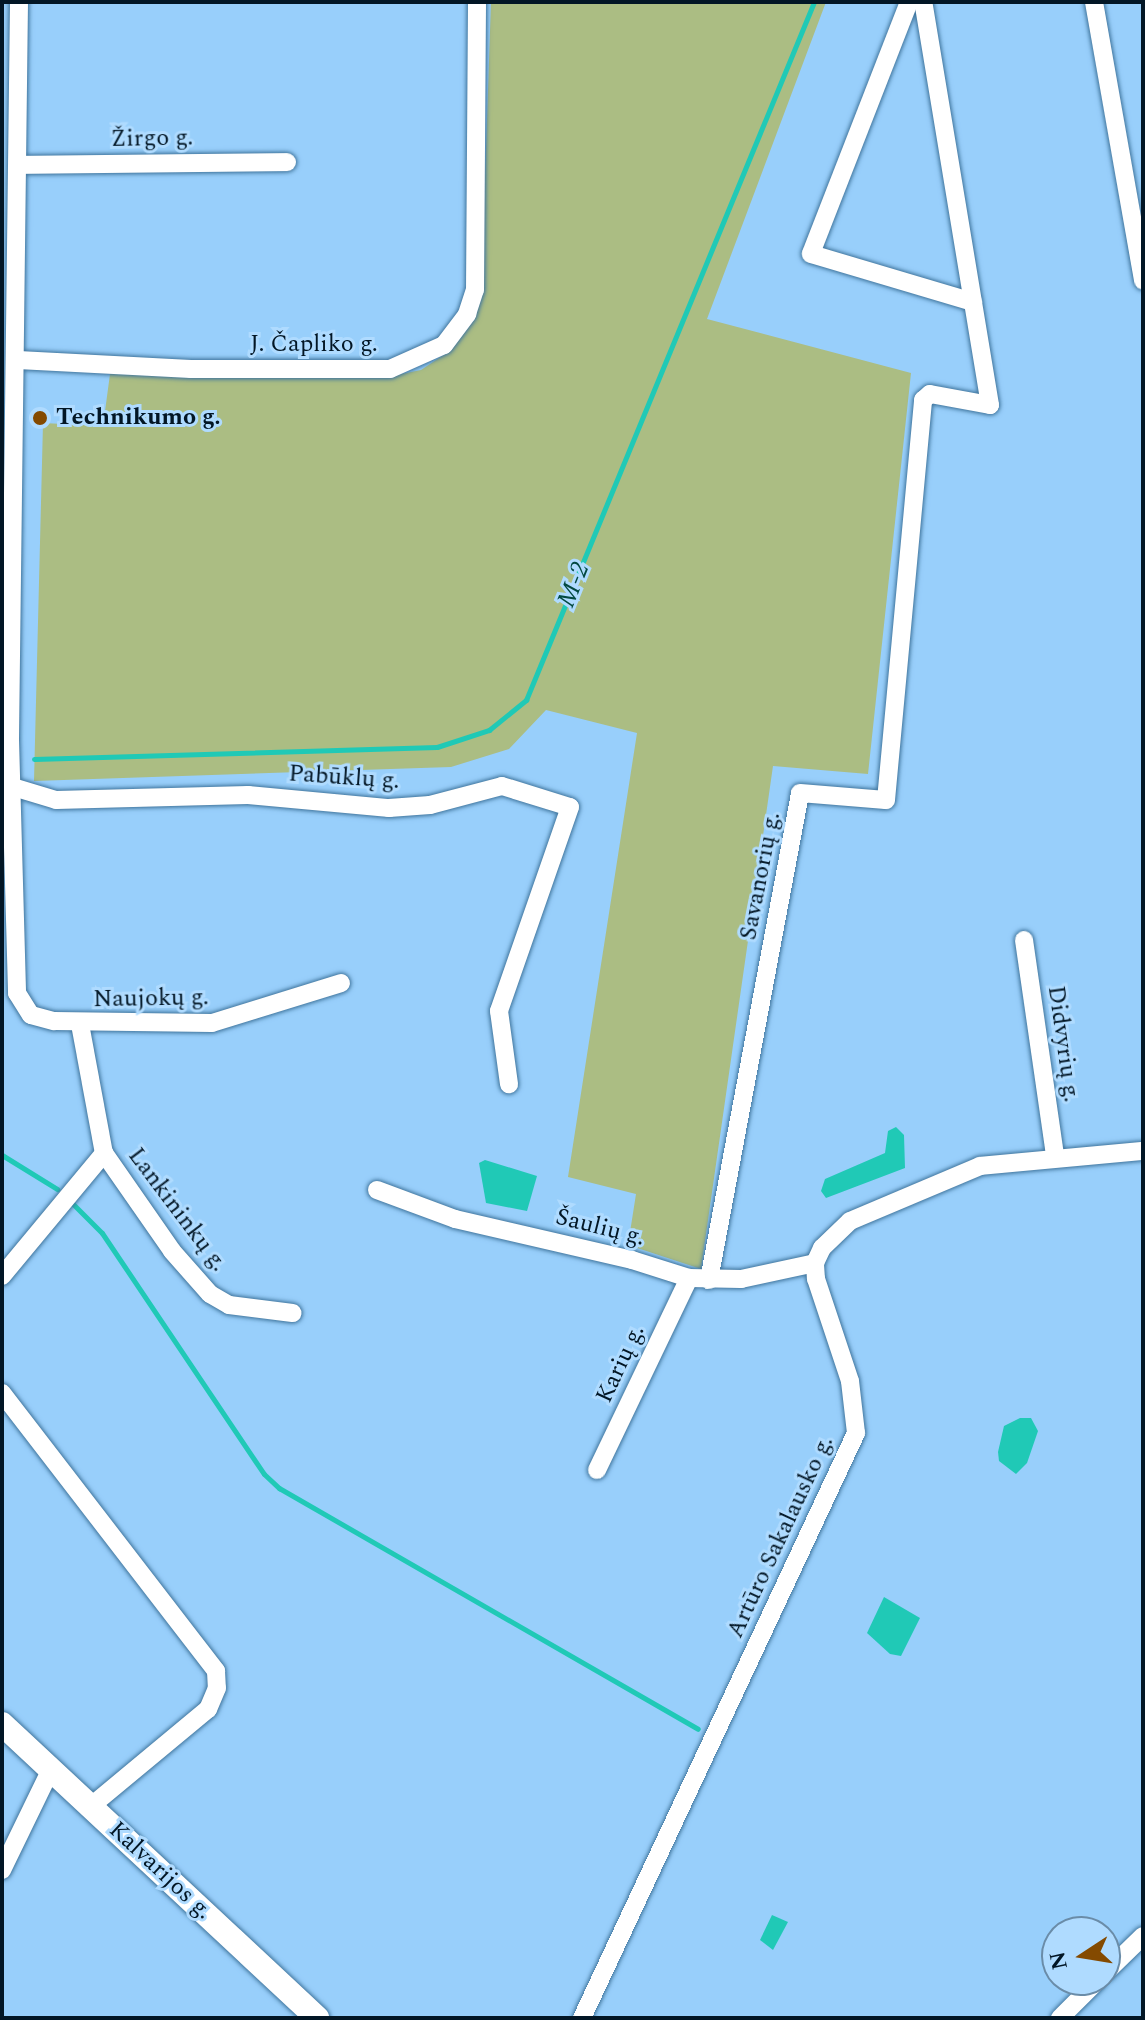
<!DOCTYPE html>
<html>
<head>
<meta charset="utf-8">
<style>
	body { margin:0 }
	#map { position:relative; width:1145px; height:2020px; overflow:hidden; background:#98cffb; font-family:Spectral,serif }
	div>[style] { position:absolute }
	.green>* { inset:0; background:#abbd83 }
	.water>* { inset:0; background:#20c9b6 }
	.stream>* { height:5px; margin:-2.5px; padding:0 2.5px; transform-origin:2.5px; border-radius:2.5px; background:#20c9b6 }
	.roads { filter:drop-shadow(0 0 2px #40759d) drop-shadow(0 0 2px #40759d) }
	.minor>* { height:18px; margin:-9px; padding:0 9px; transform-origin:9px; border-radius:9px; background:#fff }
	.secondary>* { height:24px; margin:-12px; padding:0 12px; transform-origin:12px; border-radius:12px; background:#fff }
	.dots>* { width:22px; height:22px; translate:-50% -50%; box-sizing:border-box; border:4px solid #afdbff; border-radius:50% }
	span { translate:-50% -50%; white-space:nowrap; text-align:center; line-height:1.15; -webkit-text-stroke:6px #afdbff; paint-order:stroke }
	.street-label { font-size:24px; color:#021625 }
	.poi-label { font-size:24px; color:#021625; font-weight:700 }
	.left { translate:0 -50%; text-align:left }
	.water-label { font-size:26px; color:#034941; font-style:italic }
	.frame { position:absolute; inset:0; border:4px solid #021625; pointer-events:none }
	.north { position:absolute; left:1041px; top:1916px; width:80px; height:80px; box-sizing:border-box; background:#afdbff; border:2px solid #6a8ca8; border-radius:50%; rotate:258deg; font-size:22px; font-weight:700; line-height:32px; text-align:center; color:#021625 }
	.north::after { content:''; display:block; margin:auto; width:28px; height:36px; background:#844a00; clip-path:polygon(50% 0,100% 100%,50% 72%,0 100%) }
</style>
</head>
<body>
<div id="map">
	<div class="green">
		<div style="clip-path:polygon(491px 2px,826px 2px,707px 319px,911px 373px,868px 774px,773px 766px,701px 1269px,628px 1245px,636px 1194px,568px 1177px,637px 733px,546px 710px,509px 749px,451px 767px,34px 781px,43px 423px,103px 426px,110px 374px,386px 377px,421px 370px,445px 354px,481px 296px)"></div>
	</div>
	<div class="water">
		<div style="clip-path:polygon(896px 1127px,904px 1135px,905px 1168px,826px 1198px,821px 1191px,825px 1179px,885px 1153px,888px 1131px)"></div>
		<div style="clip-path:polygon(485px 1160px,537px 1176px,527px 1211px,486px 1203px,479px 1163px)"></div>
		<div style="clip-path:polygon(1020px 1418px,1031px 1418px,1038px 1431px,1027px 1463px,1016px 1474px,999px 1461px,998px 1452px,1004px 1426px)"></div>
		<div style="clip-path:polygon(884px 1597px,920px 1618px,901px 1656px,890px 1654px,867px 1633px)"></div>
		<div style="clip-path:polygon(772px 1915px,788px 1922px,773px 1950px,760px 1940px)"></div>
	</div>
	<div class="stream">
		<div style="left:34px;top:759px;width:403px;rotate:-1.7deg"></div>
		<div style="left:437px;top:747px;width:55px;rotate:-18.1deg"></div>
		<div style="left:489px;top:730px;width:48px;rotate:-39deg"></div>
		<div style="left:526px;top:700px;width:755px;rotate:-67.58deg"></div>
		<div style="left:2px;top:1155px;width:65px;rotate:31.7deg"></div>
		<div style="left:73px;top:1204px;width:41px;rotate:45deg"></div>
		<div style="left:102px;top:1233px;width:290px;rotate:56.1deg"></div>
		<div style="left:264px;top:1474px;width:21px;rotate:43deg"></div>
		<div style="left:279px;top:1488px;width:483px;rotate:29.9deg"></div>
	</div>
	<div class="roads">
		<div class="minor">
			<div style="left:19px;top:2px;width:738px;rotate:90.7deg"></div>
			<div style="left:10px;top:740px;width:253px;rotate:88.4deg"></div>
			<div style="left:17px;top:993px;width:26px;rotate:58deg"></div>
			<div style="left:31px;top:1015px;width:24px;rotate:15deg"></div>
			<div style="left:54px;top:1021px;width:158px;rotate:0.7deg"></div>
			<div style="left:212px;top:1023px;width:135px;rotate:-17.2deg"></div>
			<div style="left:909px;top:2px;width:270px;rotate:111.3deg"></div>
			<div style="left:811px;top:254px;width:169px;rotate:16.5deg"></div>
			<div style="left:1094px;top:2px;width:283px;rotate:80deg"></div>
			<div style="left:18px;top:165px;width:269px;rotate:-0.6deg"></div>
			<div style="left:18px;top:360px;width:173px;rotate:3deg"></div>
			<div style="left:191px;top:369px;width:199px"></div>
			<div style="left:390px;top:369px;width:59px;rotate:-24deg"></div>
			<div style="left:444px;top:345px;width:39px;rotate:-53deg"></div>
			<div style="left:467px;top:314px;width:25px;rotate:-72deg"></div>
			<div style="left:475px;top:290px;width:288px;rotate:-89.6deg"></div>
			<div style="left:13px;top:787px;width:45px;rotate:16.8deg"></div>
			<div style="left:56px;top:800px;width:192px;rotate:-1.5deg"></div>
			<div style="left:248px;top:795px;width:142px;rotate:5.3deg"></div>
			<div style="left:389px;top:808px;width:41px;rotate:-4.2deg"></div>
			<div style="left:430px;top:805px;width:74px;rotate:-14.8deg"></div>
			<div style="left:502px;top:786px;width:71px;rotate:17.2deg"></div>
			<div style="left:570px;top:807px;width:216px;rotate:109.2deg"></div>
			<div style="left:499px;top:1011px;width:74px;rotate:82.2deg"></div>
			<div style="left:1024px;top:940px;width:218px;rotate:81.8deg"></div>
			<div style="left:80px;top:1024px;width:131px;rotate:79.5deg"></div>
			<div style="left:104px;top:1153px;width:119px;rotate:55.2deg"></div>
			<div style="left:172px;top:1251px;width:57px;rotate:48.5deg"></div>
			<div style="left:210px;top:1294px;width:22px;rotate:30deg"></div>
			<div style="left:229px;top:1305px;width:64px;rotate:7.2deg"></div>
			<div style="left:377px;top:1190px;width:83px;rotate:20.4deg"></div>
			<div style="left:455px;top:1219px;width:182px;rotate:13deg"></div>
			<div style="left:632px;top:1260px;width:60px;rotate:17.5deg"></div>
			<div style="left:689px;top:1278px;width:52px;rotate:1.1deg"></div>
			<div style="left:741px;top:1279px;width:76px;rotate:-12.2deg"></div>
			<div style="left:2px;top:1276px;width:160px;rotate:-50.3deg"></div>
			<div style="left:709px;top:1280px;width:495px;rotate:-79.4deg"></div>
			<div style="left:800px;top:793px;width:86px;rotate:4.7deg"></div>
			<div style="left:886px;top:800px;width:402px;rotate:-84.7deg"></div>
			<div style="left:923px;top:400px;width:9px;rotate:-41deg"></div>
			<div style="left:930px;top:394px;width:61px;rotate:10.4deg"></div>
			<div style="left:990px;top:405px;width:409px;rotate:-99.4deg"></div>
			<div style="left:2px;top:1393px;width:351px;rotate:52.4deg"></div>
			<div style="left:216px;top:1671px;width:17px;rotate:87deg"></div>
			<div style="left:217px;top:1688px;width:23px;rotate:113deg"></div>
			<div style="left:208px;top:1709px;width:152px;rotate:140.3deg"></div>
			<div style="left:597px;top:1470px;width:213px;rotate:-64.4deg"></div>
			<div style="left:2px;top:1870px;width:110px;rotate:-64.1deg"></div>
			<div style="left:1105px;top:1973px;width:53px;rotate:-44.2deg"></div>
			<div style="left:582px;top:2018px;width:646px;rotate:-64.9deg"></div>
			<div style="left:856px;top:1433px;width:52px;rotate:-96.6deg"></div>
			<div style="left:850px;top:1381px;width:108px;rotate:-108.4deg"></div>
			<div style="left:816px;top:1279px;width:16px;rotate:-94deg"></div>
			<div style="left:815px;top:1263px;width:17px;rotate:-65deg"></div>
			<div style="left:822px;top:1248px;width:39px;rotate:-44deg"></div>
			<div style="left:850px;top:1221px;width:141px;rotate:-22.9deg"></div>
			<div style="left:980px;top:1166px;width:164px;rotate:-5.3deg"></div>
			<div style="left:1060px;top:2018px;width:54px;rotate:-45deg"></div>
		</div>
		<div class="secondary">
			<div style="left:2px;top:1724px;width:431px;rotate:43deg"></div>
		</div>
	</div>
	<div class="dots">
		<div style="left:40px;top:418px;background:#844a00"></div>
	</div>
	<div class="street-label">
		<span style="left:152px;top:139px;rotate:-1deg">Žirgo g.</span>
		<span style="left:314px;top:345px">J. Čapliko g.</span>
		<span style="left:344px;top:778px;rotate:4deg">Pabūklų g.</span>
		<span style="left:761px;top:876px;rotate:-79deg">Savanorių g.</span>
		<span style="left:151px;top:999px;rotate:-1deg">Naujokų g.</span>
		<span style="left:1063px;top:1044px;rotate:82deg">Didvyrių g.</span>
		<span style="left:177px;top:1210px;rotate:53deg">Lankininkų g.</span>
		<span style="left:600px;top:1228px;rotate:14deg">Šaulių g.</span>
		<span style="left:621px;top:1364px;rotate:-65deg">Karių g.</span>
		<span style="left:781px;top:1537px;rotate:-65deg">Artūro Sakalausko g.</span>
		<span style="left:160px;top:1871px;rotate:43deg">Kalvarijos g.</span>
	</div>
	<div class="poi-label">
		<span class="left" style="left:56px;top:418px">Technikumo g.</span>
	</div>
	<div class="water-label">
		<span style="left:574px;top:585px;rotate:-68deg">M-2</span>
	</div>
	<div class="frame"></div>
	<div class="north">N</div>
</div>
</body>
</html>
